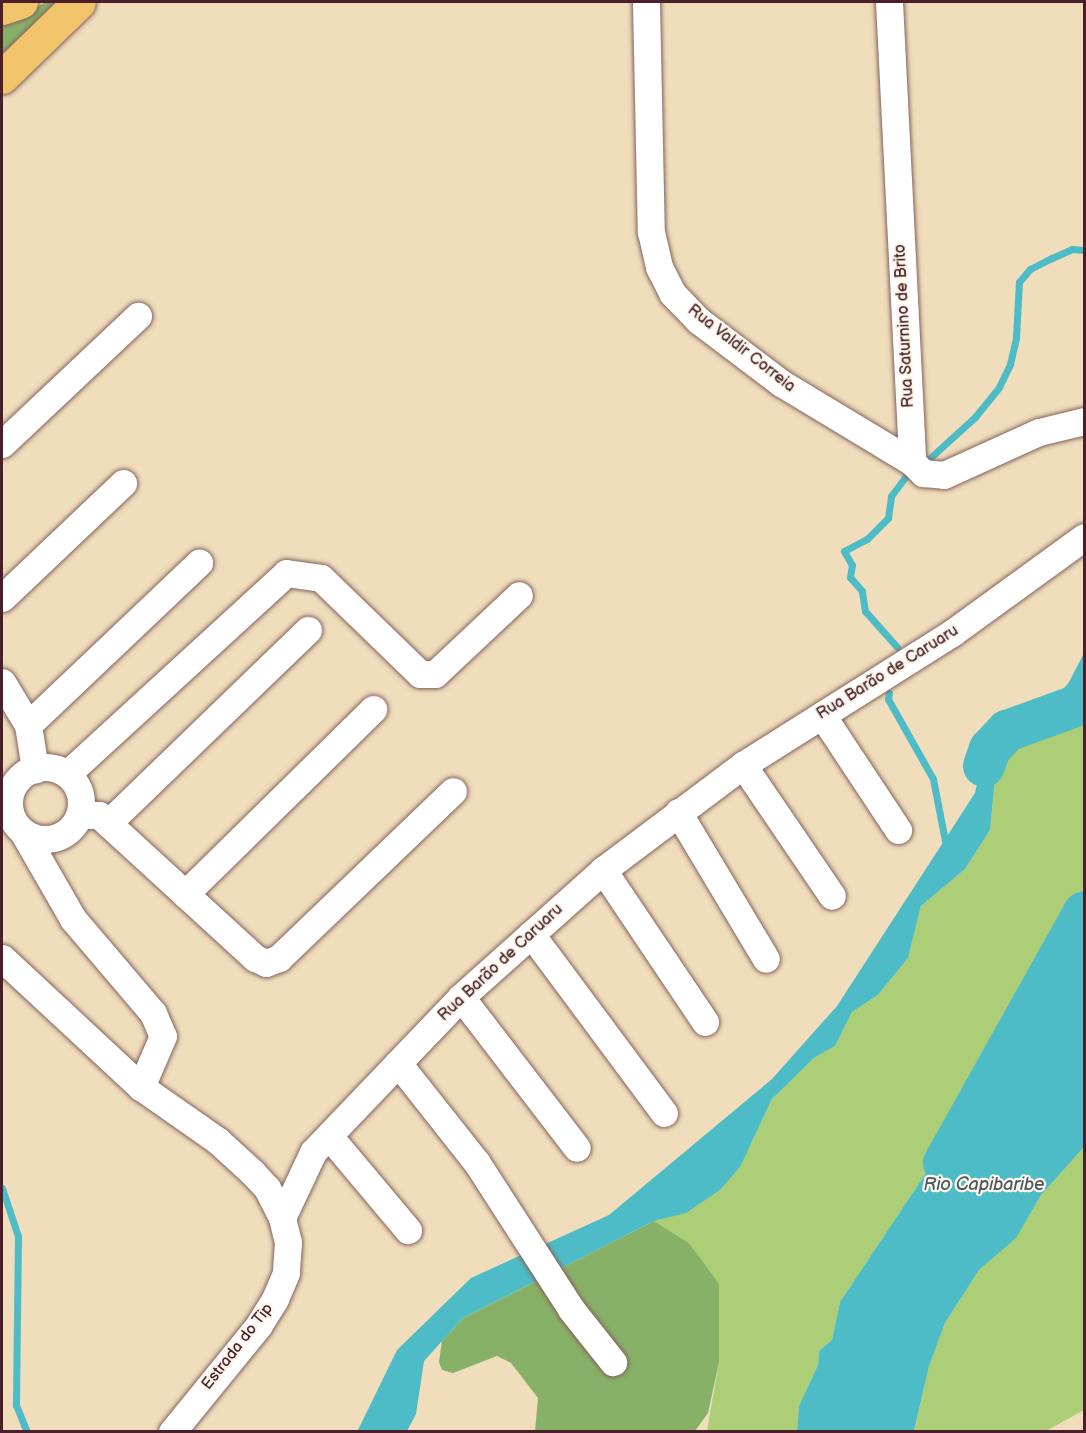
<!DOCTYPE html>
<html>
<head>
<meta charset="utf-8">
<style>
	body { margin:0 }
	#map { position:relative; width:1086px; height:1433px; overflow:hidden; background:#efddbb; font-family:"Balsamiq Sans",sans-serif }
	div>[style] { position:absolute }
	.green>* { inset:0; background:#abce77 }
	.forest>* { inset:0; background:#88b168 }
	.water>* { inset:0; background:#4ebcc6 }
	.stream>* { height:7px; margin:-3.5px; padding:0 3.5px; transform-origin:3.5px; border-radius:3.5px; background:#4ebcc6 }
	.river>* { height:42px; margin:-21px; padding:0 21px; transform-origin:21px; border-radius:21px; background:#4ebcc6 }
	.roads { filter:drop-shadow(0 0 2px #84625d) drop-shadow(0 0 2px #84625d) }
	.minor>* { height:27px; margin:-13.5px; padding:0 13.5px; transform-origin:13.5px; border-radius:13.5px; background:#fff }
	.minor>.ring { margin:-13.5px; padding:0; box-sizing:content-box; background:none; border:27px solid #fff; border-radius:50% }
	.highway>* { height:33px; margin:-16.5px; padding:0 16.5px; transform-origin:16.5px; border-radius:16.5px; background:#f1c36a }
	span { translate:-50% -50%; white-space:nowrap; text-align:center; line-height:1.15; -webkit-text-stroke:4.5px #fbf7ec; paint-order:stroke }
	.street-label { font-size:16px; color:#4a1f2b }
	.water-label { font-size:18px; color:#4b5661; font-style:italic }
	.frame { position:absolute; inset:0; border:3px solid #4a1f2b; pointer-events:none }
</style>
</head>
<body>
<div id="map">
	<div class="green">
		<div style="clip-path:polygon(1084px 711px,1084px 890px,1061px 944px,1039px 966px,1007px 1010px,998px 1051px,1015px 1054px,995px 1087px,994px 1096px,964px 1116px,840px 1302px,832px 1340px,819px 1351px,818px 1365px,799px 1406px,797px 1431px,707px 1431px,719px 1362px,689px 1243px,654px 1221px,686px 1212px,720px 1190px,751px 1144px,772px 1099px,814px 1058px,835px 1046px,852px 1012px,878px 995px,908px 958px,921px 906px,965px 869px,990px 830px,995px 779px,1006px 758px,1058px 721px)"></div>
		<div style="clip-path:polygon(1084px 1147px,1084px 1410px,1046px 1431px,914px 1432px,929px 1366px,945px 1323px,979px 1270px,1015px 1238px,1041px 1195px)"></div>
	</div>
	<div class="forest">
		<div style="clip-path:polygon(46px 2px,58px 2px,2px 54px,2px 26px)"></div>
		<div style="clip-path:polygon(654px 1221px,689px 1243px,719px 1284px,719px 1362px,708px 1413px,695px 1431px,535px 1431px,538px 1398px,511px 1363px,497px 1356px,453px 1373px,442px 1370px,439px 1362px,442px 1341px,463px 1318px)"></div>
	</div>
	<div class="water">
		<div style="clip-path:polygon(1084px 653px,1084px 711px,1058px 721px,1006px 758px,995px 779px,990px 830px,965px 869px,921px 906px,908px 958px,878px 995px,852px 1012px,835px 1046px,814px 1058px,772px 1099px,740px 1167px,720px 1190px,686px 1213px,654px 1221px,463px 1318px,424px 1361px,416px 1414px,407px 1431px,357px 1432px,397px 1350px,471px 1278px,609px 1215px,772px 1079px,837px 1006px,942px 844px,975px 793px,984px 753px,1011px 728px,1042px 716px,1069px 682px)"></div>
		<div style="clip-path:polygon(1084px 890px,1084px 1147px,1041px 1195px,1016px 1238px,979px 1270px,945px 1323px,929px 1366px,914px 1431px,797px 1431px,799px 1406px,818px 1365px,819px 1351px,832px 1340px,840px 1302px,964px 1116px,994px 1096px,1014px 1054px,997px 1052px,1007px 1010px,1039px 966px,1061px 944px)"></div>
	</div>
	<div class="stream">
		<div style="left:931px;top:457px;width:59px;rotate:-42.3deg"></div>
		<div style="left:975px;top:417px;width:38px;rotate:-51deg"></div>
		<div style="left:999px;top:387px;width:25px;rotate:-64deg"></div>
		<div style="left:1010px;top:364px;width:28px;rotate:-77deg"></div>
		<div style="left:1016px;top:337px;width:55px;rotate:-86.9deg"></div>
		<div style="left:1019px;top:282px;width:17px;rotate:-50deg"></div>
		<div style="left:1030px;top:269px;width:25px;rotate:-27deg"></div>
		<div style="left:1052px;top:258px;width:22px;rotate:-24deg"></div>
		<div style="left:1072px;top:249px;width:12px;rotate:5deg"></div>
		<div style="left:897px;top:647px;width:48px;rotate:-131.6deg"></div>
		<div style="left:865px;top:611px;width:20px;rotate:-99deg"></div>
		<div style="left:862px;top:591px;width:18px;rotate:-131deg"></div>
		<div style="left:850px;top:577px;width:12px;rotate:-81deg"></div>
		<div style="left:852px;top:565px;width:16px;rotate:-120deg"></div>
		<div style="left:844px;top:551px;width:26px;rotate:-28deg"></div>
		<div style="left:867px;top:539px;width:30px;rotate:-45deg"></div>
		<div style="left:888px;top:518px;width:22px;rotate:-82deg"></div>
		<div style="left:891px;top:496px;width:26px;rotate:-53deg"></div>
		<div style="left:889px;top:693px;width:6px;rotate:99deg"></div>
		<div style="left:888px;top:699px;width:92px;rotate:60.6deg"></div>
		<div style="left:933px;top:779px;width:73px;rotate:79deg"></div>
		<div style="left:2px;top:1188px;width:51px;rotate:71.6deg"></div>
		<div style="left:18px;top:1236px;width:169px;rotate:90.7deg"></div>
		<div style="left:16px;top:1405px;width:29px;rotate:68deg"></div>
	</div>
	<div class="river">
		<div style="left:984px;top:766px;width:18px;rotate:-71deg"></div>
		<div style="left:990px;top:749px;width:25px;rotate:-47deg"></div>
		<div style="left:1007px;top:731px;width:82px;rotate:-20deg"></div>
		<div style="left:944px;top:1163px;width:287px;rotate:-60.8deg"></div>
	</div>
	<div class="roads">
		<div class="minor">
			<div style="left:646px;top:2px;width:230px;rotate:88.8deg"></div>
			<div style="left:651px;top:232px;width:36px;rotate:77deg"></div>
			<div style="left:659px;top:267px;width:29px;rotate:63deg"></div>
			<div style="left:672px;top:293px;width:39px;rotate:46deg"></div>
			<div style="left:699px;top:321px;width:103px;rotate:37.1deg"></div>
			<div style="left:781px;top:383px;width:153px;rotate:31.1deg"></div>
			<div style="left:889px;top:2px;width:461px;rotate:87.1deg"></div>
			<div style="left:912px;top:462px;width:16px;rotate:45deg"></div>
			<div style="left:923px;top:473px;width:21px;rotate:5deg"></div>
			<div style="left:944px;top:475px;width:104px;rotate:-24.4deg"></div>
			<div style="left:1039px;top:432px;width:46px;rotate:-13.7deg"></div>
			<div style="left:2px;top:444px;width:187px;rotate:-43.3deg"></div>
			<div style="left:2px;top:598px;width:167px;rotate:-43.5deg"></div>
			<div style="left:2px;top:682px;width:50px;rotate:58.8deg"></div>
			<div style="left:28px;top:725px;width:45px;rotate:81deg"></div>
			<div style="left:822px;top:715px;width:138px;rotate:56.5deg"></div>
			<div style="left:28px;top:725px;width:236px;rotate:-43.5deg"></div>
			<div style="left:743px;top:765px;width:158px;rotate:55.8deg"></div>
			<div class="ring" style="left:9px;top:767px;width:45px;height:45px"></div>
			<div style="left:67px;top:774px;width:297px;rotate:-42.5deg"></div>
			<div style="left:286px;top:573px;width:35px;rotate:8deg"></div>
			<div style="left:321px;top:578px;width:138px;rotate:44.1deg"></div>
			<div style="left:420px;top:674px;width:15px"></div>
			<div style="left:435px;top:674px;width:115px;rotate:-43.2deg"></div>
			<div style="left:678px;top:812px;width:171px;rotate:59.1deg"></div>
			<div style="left:79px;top:815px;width:20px"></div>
			<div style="left:99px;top:815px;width:212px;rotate:42.5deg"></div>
			<div style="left:255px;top:958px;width:12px;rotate:24deg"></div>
			<div style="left:266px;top:963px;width:14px;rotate:-21deg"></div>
			<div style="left:279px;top:958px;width:241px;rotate:-43.8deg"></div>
			<div style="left:108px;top:823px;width:278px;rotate:-44deg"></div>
			<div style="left:23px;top:832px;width:100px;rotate:60.1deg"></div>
			<div style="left:73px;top:919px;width:123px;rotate:49.6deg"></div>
			<div style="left:153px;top:1013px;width:25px;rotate:67deg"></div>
			<div style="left:163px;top:1036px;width:56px;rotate:113.3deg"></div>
			<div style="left:603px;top:870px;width:183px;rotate:56.1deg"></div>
			<div style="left:185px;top:894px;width:264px;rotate:-44.5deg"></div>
			<div style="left:531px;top:934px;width:223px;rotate:53.4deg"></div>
			<div style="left:2px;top:958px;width:190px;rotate:42.9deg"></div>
			<div style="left:141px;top:1087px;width:94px;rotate:35deg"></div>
			<div style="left:218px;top:1141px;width:46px;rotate:42.4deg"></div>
			<div style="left:252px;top:1172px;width:22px;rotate:47deg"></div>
			<div style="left:267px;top:1188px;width:34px;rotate:63deg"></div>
			<div style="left:282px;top:1218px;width:25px;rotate:76deg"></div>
			<div style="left:288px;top:1242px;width:31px;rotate:94deg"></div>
			<div style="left:286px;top:1273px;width:28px;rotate:113deg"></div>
			<div style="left:275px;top:1299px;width:31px;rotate:122deg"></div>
			<div style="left:259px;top:1325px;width:138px;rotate:129.1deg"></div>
			<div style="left:461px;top:997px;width:190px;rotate:52.5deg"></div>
			<div style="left:398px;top:1063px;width:127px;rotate:51.7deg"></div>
			<div style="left:477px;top:1163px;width:174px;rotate:57.2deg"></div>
			<div style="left:571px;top:1309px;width:68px;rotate:51.6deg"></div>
			<div style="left:329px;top:1136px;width:123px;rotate:50deg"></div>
			<div style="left:282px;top:1218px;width:73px;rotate:-64.8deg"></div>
			<div style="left:313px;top:1152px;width:214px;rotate:-46.3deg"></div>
			<div style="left:461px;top:997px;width:191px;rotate:-41.8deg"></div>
			<div style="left:603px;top:870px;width:175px;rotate:-36.9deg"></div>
			<div style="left:743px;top:765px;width:247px;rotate:-32.3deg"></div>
			<div style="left:952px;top:633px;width:163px;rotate:-36deg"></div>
		</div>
		<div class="highway">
			<div style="left:2px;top:8px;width:20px;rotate:-18deg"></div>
			<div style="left:2px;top:77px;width:107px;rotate:-44.2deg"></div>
		</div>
	</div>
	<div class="street-label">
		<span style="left:905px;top:326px;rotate:-93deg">Rua Saturnino de Brito</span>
		<span style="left:741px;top:349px;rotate:38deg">Rua Valdir Correia</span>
		<span style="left:888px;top:673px;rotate:-32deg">Rua Barão de Caruaru</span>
		<span style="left:501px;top:963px;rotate:-43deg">Rua Barão de Caruaru</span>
		<span style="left:238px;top:1347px;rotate:-52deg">Estrada do Tip</span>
	</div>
	<div class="water-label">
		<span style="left:984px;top:1185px">Rio Capibaribe</span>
	</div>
	<div class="frame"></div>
</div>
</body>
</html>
